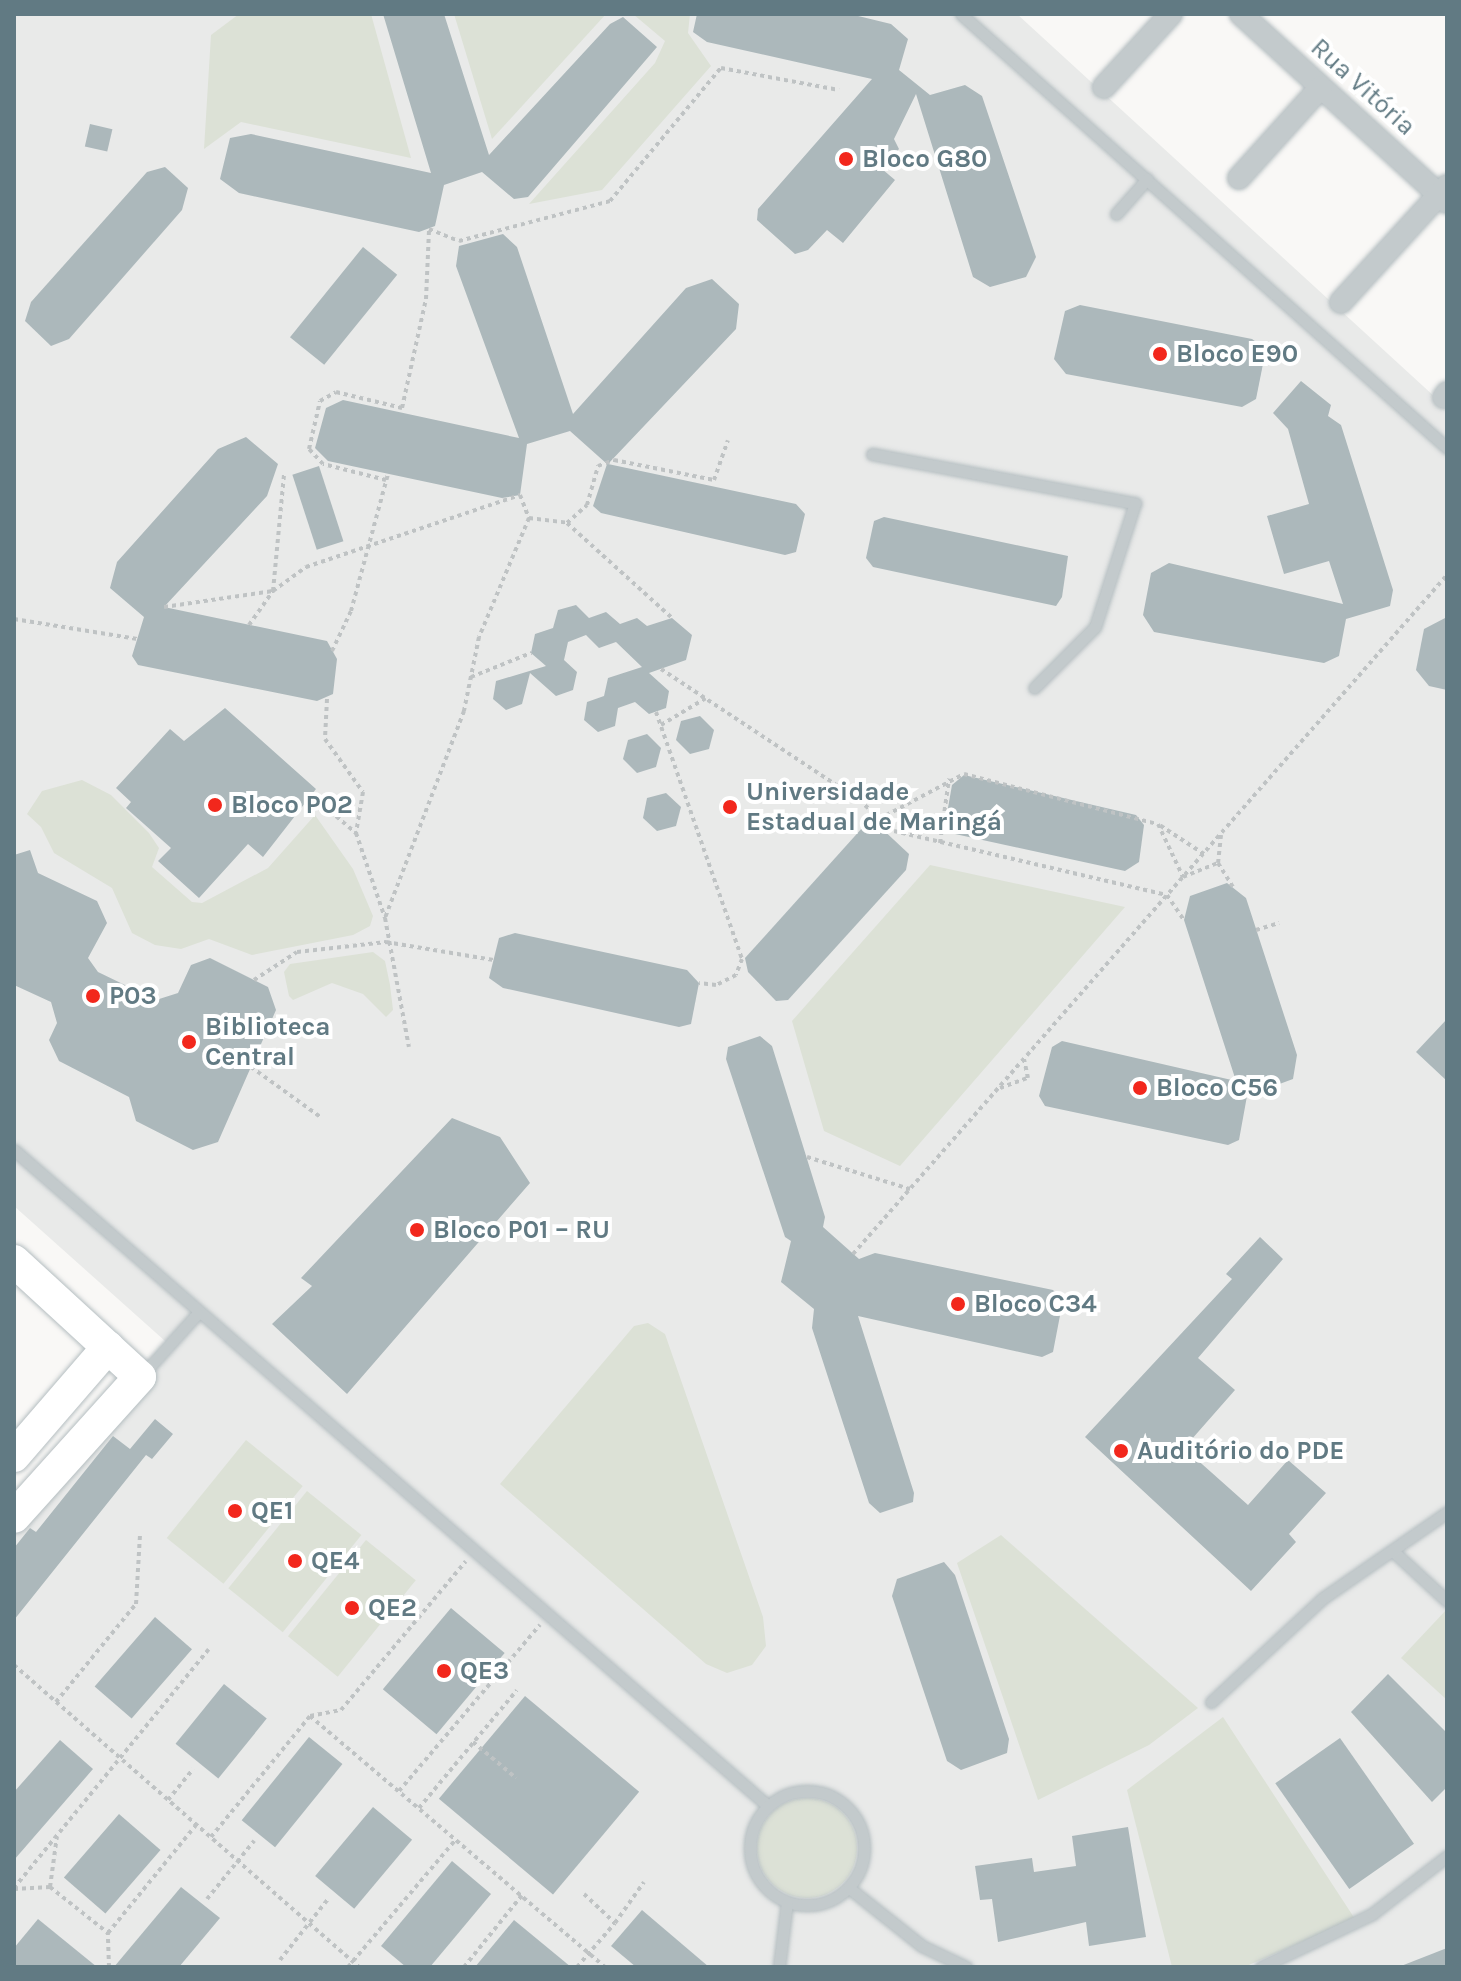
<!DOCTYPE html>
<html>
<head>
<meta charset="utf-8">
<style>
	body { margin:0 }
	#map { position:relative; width:1461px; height:1981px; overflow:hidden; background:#f9f8f6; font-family:Karla,sans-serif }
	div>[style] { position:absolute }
	.built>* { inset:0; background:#e9eae9 }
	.green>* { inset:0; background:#dce1d6; transform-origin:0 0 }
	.round { border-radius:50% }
	.building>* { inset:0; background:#acb8bb; transform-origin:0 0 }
	.path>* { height:4px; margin-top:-2px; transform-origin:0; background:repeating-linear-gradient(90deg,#bfc3c4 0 4px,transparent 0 8px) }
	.roads { filter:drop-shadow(0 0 2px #b5bec1) drop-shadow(0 0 2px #b5bec1) }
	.lane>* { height:11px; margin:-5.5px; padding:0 5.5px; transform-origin:5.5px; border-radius:5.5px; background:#c3cacc }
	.lane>.ring { margin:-5.5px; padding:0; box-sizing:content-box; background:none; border:11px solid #c3cacc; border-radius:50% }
	.street>* { height:22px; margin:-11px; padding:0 11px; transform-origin:11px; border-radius:11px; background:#c3cacc }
	.secondary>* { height:32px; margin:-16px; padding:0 16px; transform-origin:16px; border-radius:16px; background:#fff }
	.dots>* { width:22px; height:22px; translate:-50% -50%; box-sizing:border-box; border:4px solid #fff; border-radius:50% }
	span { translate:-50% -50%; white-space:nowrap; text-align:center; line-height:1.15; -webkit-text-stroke:8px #fff; paint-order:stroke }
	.street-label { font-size:26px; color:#617a83 }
	.poi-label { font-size:26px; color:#617a83; font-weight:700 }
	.left { translate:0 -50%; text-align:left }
	.frame { position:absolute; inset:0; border:16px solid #617a83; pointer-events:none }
</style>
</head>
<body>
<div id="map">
	<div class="built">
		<div style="clip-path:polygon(14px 14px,1017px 14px,1447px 408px,1447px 1967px,14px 1967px,14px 1524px,174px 1349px,14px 1206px)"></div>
	</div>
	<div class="green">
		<div style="clip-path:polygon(239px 14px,371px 14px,411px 158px,241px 122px,204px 149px,211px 35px)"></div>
		<div style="clip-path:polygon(454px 14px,606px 14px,492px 139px)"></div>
		<div style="clip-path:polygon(633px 14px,690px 14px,688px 33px,711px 66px,602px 190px,529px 204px,655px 63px,665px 41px)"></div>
		<div style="clip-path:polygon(82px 780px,111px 795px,149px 833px,159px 848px,152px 867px,192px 902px,202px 903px,268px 868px,315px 815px,353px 869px,373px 916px,370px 926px,353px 935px,252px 955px,209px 939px,181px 949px,155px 945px,132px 933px,112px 888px,54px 853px,41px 827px,27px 814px,42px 791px)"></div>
		<div style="clip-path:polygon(930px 865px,1125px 907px,900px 1166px,824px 1131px,792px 1021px)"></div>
		<div style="clip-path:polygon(373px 952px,385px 961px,390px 985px,393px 1010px,386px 1017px,363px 994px,332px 983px,293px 1000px,289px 996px,284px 972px,290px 964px)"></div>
		<div style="clip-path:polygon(648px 1323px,665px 1334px,763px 1617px,766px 1646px,752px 1665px,727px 1673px,706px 1664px,500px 1484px,634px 1326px)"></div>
		<div style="left:246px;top:1440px;width:73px;height:126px;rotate:39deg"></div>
		<div style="left:307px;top:1491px;width:70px;height:125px;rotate:39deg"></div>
		<div style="clip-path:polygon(1001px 1535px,1198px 1708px,1149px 1745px,1038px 1800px,957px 1563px)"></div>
		<div style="left:366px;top:1540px;width:64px;height:124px;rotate:39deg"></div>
		<div style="clip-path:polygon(1447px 1609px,1447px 1700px,1401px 1658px)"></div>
		<div style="clip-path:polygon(1223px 1717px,1355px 1919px,1244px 1967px,1172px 1967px,1127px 1790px)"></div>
		<div class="round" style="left:757px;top:1798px;width:100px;height:100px"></div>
	</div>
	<div class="building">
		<div style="clip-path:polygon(383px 14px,444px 14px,489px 155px,610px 24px,623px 17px,657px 47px,528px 197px,514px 199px,482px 172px,444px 185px,435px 226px,419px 232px,239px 193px,220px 179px,230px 138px,251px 134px,431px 173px)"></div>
		<div style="clip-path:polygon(697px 14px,850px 14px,891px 24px,908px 39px,899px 70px,930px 95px,965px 85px,982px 96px,1036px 257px,1026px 277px,990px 287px,973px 277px,916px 94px,894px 139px,899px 149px,882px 169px,895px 180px,843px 243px,827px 230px,808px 250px,795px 254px,757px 220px,758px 209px,872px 79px,707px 42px,693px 32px)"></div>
		<div style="left:90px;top:124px;width:23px;height:23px;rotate:13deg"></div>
		<div style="clip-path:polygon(165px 167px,188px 188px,182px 210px,69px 339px,51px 346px,25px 321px,31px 302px,147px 172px)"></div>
		<div style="clip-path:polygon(503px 234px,517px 247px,573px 414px,686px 288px,712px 279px,739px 304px,736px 329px,608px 464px,796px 504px,805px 514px,796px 552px,785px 555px,601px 513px,593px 506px,607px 464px,570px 431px,527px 444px,520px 495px,502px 498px,328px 461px,315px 448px,326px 408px,343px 400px,519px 438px,456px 266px,459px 246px)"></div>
		<div style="left:363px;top:247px;width:44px;height:116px;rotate:39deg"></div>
		<div style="clip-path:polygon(1080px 305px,1252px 339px,1266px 349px,1256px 399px,1242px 407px,1066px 374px,1054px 359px,1065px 311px)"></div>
		<div style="clip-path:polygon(1301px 381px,1331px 405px,1328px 416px,1341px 425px,1393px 590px,1390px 606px,1346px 619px,1339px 656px,1324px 663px,1154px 632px,1143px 615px,1151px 573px,1169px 563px,1343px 604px,1329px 561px,1284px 574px,1267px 516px,1309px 504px,1288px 429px,1273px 413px)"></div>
		<div style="clip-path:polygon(246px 437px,278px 464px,267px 496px,164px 607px,327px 641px,337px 659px,333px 694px,317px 701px,138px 665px,132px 656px,144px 617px,110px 588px,117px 562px,218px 449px)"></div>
		<div style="left:319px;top:466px;width:79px;height:28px;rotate:72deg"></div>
		<div style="clip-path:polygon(884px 517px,1068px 556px,1062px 597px,1056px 606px,873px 567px,866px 558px,874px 521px)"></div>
		<div style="clip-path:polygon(576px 605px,589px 618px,606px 612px,620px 624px,637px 618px,647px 626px,672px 618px,692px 635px,686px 660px,649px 673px,669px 691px,666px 708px,649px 714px,635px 702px,618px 708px,615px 726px,598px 732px,584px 720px,587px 702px,604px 696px,608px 678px,642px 667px,616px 642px,599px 648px,586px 635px,568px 642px,564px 660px,577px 672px,573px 690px,556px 696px,530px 673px,522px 704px,506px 710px,493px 699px,496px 681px,546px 666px,531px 653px,535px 634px,553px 628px,558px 610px)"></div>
		<div style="clip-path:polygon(1447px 617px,1447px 690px,1429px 686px,1416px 670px,1424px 629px)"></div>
		<div style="clip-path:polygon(225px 708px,316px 789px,263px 857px,248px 844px,199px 898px,158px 861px,171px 848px,126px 808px,131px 802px,116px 788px,170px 729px,184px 741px)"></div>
		<div style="clip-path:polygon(700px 716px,714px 730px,709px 749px,690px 754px,676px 740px,681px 721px)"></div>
		<div style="clip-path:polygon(647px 734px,661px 748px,656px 767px,637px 773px,623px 759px,628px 740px)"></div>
		<div style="clip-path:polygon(964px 775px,1136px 815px,1144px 825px,1139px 862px,1125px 871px,955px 834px,945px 825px,952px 785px)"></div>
		<div style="clip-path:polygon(666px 793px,681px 807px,676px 826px,657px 831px,643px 818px,647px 798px)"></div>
		<div style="clip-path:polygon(878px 825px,909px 854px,906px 870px,788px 1000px,776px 1001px,748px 972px,745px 958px,863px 827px)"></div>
		<div style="clip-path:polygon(30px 850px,38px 873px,97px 901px,107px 923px,88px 958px,98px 972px,156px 1000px,178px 993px,191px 965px,210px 958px,268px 987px,276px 1010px,218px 1142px,193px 1150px,136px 1121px,129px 1097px,59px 1061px,49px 1040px,57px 1023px,51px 1002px,14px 985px,14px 855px)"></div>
		<div style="clip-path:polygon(1227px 883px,1246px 898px,1297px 1055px,1293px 1079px,1247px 1096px,1239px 1140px,1228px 1145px,1045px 1106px,1039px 1096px,1052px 1047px,1062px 1041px,1236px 1081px,1184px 920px,1190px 896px)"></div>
		<div style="clip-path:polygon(515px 933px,687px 970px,699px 983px,691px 1024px,679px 1027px,503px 988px,489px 978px,499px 938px)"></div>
		<div style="clip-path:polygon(1447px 1019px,1447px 1081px,1416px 1052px)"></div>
		<div style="clip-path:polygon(760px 1036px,772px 1046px,825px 1217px,823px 1227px,859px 1259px,875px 1253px,1053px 1290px,1063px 1300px,1053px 1352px,1042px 1357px,858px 1316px,914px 1493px,913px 1502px,880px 1513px,869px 1503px,812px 1328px,814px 1309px,781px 1282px,791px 1241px,785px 1237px,726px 1059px,728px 1047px)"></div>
		<div style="clip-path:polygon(452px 1118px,500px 1137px,530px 1183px,347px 1394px,272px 1324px,312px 1286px,301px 1278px)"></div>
		<div style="clip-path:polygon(1260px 1237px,1283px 1259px,1198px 1358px,1235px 1390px,1184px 1448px,1248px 1505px,1288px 1460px,1326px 1493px,1289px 1534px,1296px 1542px,1251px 1591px,1085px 1437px,1232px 1279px,1226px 1274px)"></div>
		<div style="clip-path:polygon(155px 1419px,173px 1434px,152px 1459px,146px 1455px,14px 1620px,14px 1548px,30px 1528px,36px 1532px,113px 1436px,130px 1449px)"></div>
		<div style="clip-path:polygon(944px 1562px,955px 1575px,1009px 1739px,1007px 1753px,961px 1770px,947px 1761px,892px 1596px,897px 1579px)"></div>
		<div style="left:451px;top:1608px;width:70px;height:106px;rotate:40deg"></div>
		<div style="left:155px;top:1617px;width:49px;height:92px;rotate:41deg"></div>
		<div style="clip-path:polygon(1388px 1674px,1447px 1733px,1447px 1787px,1432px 1802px,1351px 1712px)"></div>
		<div style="left:224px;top:1684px;width:55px;height:77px;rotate:39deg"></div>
		<div style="left:525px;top:1696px;width:149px;height:134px;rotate:40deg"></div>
		<div style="left:309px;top:1737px;width:43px;height:107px;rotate:39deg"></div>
		<div style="left:1340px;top:1738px;width:129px;height:79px;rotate:55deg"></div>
		<div style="clip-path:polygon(60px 1740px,93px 1769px,14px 1860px,14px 1792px)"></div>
		<div style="left:373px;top:1807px;width:51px;height:90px;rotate:40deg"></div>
		<div style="left:119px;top:1814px;width:55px;height:84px;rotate:41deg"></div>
		<div style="clip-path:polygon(1128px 1827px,1146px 1937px,1089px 1946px,1086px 1922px,998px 1942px,992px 1899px,980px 1900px,975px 1866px,1032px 1858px,1034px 1872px,1076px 1866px,1072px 1836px)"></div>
		<div style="clip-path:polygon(452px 1861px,491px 1894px,430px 1967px,406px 1967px,381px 1946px)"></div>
		<div style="clip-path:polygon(181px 1887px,220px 1918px,179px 1967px,114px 1967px)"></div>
		<div style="clip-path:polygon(642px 1910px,709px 1967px,636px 1967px,611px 1946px)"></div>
		<div style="clip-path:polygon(38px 1919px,97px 1967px,14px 1967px,14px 1948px)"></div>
		<div style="clip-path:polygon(514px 1920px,571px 1967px,475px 1967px)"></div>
		<div style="clip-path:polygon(1447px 1948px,1447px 1967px,1401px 1967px,1401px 1966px)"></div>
	</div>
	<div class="path">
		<div style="left:386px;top:480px;width:65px;rotate:-165.7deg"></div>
		<div style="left:323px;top:464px;width:21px;rotate:-133deg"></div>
		<div style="left:309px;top:449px;width:49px;rotate:-77.1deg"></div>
		<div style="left:320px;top:401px;width:18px;rotate:-29deg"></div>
		<div style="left:336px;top:392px;width:68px;rotate:13.6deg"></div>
		<div style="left:402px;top:408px;width:112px;rotate:-77.6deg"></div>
		<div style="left:426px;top:299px;width:70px;rotate:-87.5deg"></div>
		<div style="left:429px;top:229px;width:32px;rotate:22deg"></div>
		<div style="left:459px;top:241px;width:156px;rotate:-14.8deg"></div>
		<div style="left:610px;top:201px;width:173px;rotate:-50.2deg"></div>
		<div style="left:721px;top:68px;width:120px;rotate:10.6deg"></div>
		<div style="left:529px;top:518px;width:38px;rotate:7deg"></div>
		<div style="left:567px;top:523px;width:142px;rotate:42.1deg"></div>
		<div style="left:567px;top:523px;width:27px;rotate:-42deg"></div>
		<div style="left:587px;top:505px;width:41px;rotate:-74.2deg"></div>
		<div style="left:598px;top:466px;width:17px;rotate:-21deg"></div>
		<div style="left:614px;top:460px;width:102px;rotate:11.3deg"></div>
		<div style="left:714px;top:480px;width:42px;rotate:-70.7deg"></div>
		<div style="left:164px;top:607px;width:110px;rotate:-8.4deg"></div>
		<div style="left:273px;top:591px;width:118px;rotate:-84.6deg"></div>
		<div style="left:14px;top:619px;width:125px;rotate:9.2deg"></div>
		<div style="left:249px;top:625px;width:42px;rotate:-54.8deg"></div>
		<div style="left:273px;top:591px;width:41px;rotate:-36deg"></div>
		<div style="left:306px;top:567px;width:226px;rotate:-18.6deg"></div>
		<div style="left:520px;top:495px;width:25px;rotate:69deg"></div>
		<div style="left:529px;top:518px;width:129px;rotate:112.8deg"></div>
		<div style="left:479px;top:637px;width:76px;rotate:101.5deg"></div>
		<div style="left:464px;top:711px;width:222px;rotate:110.9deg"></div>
		<div style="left:332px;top:651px;width:44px;rotate:-64.6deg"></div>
		<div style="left:351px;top:611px;width:142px;rotate:-74.9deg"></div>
		<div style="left:661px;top:669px;width:237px;rotate:33.5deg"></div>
		<div style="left:859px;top:800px;width:47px;rotate:41.5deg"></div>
		<div style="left:894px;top:831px;width:280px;rotate:13.2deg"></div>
		<div style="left:1167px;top:895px;width:30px;rotate:56deg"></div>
		<div style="left:471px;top:677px;width:65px;rotate:-21.8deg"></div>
		<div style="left:327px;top:699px;width:40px;rotate:92.9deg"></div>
		<div style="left:325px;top:739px;width:65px;rotate:54.4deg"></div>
		<div style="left:363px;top:792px;width:42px;rotate:99.7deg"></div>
		<div style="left:356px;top:833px;width:90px;rotate:71.2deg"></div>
		<div style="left:385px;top:918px;width:131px;rotate:79.5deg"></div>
		<div style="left:656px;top:712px;width:262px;rotate:70.8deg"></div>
		<div style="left:742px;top:959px;width:17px;rotate:111deg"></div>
		<div style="left:736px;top:975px;width:22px;rotate:153deg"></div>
		<div style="left:716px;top:985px;width:17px;rotate:-173deg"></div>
		<div style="left:661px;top:725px;width:52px;rotate:-31deg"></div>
		<div style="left:318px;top:801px;width:50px;rotate:40.1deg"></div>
		<div style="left:879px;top:819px;width:96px;rotate:-27.9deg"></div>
		<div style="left:964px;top:774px;width:200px;rotate:14.5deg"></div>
		<div style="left:1221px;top:835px;width:28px;rotate:96deg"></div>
		<div style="left:1218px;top:863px;width:28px;rotate:58deg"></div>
		<div style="left:940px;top:843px;width:65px;rotate:-82deg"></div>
		<div style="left:1204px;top:854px;width:55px;rotate:-146.9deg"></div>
		<div style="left:1158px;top:824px;width:59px;rotate:64.7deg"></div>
		<div style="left:1183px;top:877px;width:38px;rotate:-22deg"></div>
		<div style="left:1256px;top:930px;width:24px;rotate:-17deg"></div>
		<div style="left:254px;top:980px;width:51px;rotate:-33.1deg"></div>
		<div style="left:297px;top:952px;width:90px;rotate:-6.4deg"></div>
		<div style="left:386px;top:942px;width:109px;rotate:9.5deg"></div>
		<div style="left:251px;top:1067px;width:87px;rotate:35.7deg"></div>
		<div style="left:1000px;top:1088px;width:30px;rotate:-20deg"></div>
		<div style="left:1028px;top:1078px;width:19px;rotate:-102deg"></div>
		<div style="left:807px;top:1157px;width:108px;rotate:17.3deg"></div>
		<div style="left:853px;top:1254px;width:902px;rotate:-48.82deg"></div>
		<div style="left:14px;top:1665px;width:459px;rotate:41.2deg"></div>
		<div style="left:56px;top:1702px;width:127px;rotate:-50.8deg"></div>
		<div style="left:136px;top:1604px;width:70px;rotate:-86.7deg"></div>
		<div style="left:310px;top:1716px;width:32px;rotate:-11deg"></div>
		<div style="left:341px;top:1710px;width:194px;rotate:-50deg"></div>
		<div style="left:473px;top:1742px;width:56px;rotate:39.9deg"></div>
		<div style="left:399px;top:1791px;width:218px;rotate:-49.7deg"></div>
		<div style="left:168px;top:1800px;width:40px;rotate:-51deg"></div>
		<div style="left:419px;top:1808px;width:153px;rotate:-50.3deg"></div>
		<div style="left:211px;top:1837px;width:156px;rotate:-50.7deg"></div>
		<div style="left:310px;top:1716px;width:387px;rotate:40.4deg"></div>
		<div style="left:50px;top:1887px;width:51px;rotate:-82.2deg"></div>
		<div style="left:14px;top:1888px;width:308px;rotate:-50.8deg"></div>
		<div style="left:14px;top:1889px;width:36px;rotate:-3deg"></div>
		<div style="left:50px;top:1887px;width:74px;rotate:38.4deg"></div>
		<div style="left:584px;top:1894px;width:42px;rotate:43.1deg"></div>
		<div style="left:615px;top:1923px;width:50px;rotate:-54.7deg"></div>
		<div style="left:207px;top:1899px;width:75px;rotate:-51deg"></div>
		<div style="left:280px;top:1960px;width:78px;rotate:-51.8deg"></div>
		<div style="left:109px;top:1967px;width:34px;rotate:-92deg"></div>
		<div style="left:108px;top:1933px;width:139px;rotate:-50.8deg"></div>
		<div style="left:348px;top:1967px;width:167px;rotate:-49.8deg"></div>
		<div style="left:464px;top:1967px;width:92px;rotate:-51.1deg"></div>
		<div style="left:577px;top:1967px;width:58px;rotate:-49.2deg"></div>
	</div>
	<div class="roads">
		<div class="lane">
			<div style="left:961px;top:14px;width:652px;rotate:41.76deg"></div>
			<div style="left:1116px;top:214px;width:47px;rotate:-48.5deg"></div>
			<div style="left:872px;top:454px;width:268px;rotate:10.6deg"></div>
			<div style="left:1135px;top:503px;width:130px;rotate:107.9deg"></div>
			<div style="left:1095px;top:627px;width:86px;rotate:135deg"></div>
			<div style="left:14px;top:1150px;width:999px;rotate:41.02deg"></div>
			<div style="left:143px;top:1374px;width:81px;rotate:-48deg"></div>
			<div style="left:1395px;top:1553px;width:71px;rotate:42.7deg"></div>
			<div style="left:1211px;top:1702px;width:153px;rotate:-42.9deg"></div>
			<div style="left:1323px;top:1598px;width:151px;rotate:-34.7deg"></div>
			<div class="ring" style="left:750px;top:1791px;width:103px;height:103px"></div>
			<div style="left:849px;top:1888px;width:93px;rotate:38.5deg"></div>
			<div style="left:922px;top:1946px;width:49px;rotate:25.5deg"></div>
			<div style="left:779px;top:1967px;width:65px;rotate:-83deg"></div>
			<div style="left:1261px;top:1967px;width:123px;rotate:-25.5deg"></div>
			<div style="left:1372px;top:1914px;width:95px;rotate:-37.7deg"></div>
		</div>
		<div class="street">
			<div style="left:1241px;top:14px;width:279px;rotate:42.4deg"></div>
			<div style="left:1104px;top:87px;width:99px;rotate:-47.5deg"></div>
			<div style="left:1239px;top:178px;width:122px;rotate:-48deg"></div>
			<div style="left:1341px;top:302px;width:157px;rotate:-47.6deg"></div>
			<div style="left:1444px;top:397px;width:5px;rotate:-53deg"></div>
		</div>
		<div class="secondary">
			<div style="left:14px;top:1261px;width:171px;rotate:42.6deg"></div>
			<div style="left:140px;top:1377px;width:188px;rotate:132deg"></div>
			<div style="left:14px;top:1456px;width:144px;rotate:-49.2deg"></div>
		</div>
	</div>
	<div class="dots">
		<div style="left:846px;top:159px;background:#f2271c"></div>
		<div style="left:1160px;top:354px;background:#f2271c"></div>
		<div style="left:215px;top:805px;background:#f2271c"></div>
		<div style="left:730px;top:807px;background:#f2271c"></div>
		<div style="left:93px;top:996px;background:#f2271c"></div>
		<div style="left:189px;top:1042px;background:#f2271c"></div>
		<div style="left:1140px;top:1088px;background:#f2271c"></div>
		<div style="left:417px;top:1230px;background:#f2271c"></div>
		<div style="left:958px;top:1304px;background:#f2271c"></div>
		<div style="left:1121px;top:1451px;background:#f2271c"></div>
		<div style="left:235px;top:1511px;background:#f2271c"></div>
		<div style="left:295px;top:1561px;background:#f2271c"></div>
		<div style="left:352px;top:1608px;background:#f2271c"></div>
		<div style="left:444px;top:1671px;background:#f2271c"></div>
	</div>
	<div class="street-label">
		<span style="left:1363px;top:87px;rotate:42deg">Rua Vitória</span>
	</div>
	<div class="poi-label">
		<span class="left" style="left:862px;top:159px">Bloco G80</span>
		<span class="left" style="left:1176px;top:354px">Bloco E90</span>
		<span class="left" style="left:746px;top:807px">Universidade<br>Estadual de Maringá</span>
		<span class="left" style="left:231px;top:805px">Bloco P02</span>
		<span class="left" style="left:109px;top:996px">P03</span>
		<span class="left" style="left:205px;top:1042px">Biblioteca<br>Central</span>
		<span class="left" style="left:1156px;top:1088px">Bloco C56</span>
		<span class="left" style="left:433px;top:1230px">Bloco P01 – RU</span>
		<span class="left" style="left:974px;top:1304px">Bloco C34</span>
		<span class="left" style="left:1137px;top:1451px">Auditório do PDE</span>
		<span class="left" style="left:251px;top:1511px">QE1</span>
		<span class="left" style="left:311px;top:1561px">QE4</span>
		<span class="left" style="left:368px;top:1608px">QE2</span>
		<span class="left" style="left:460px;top:1671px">QE3</span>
	</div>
	<div class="frame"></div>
</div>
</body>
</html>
